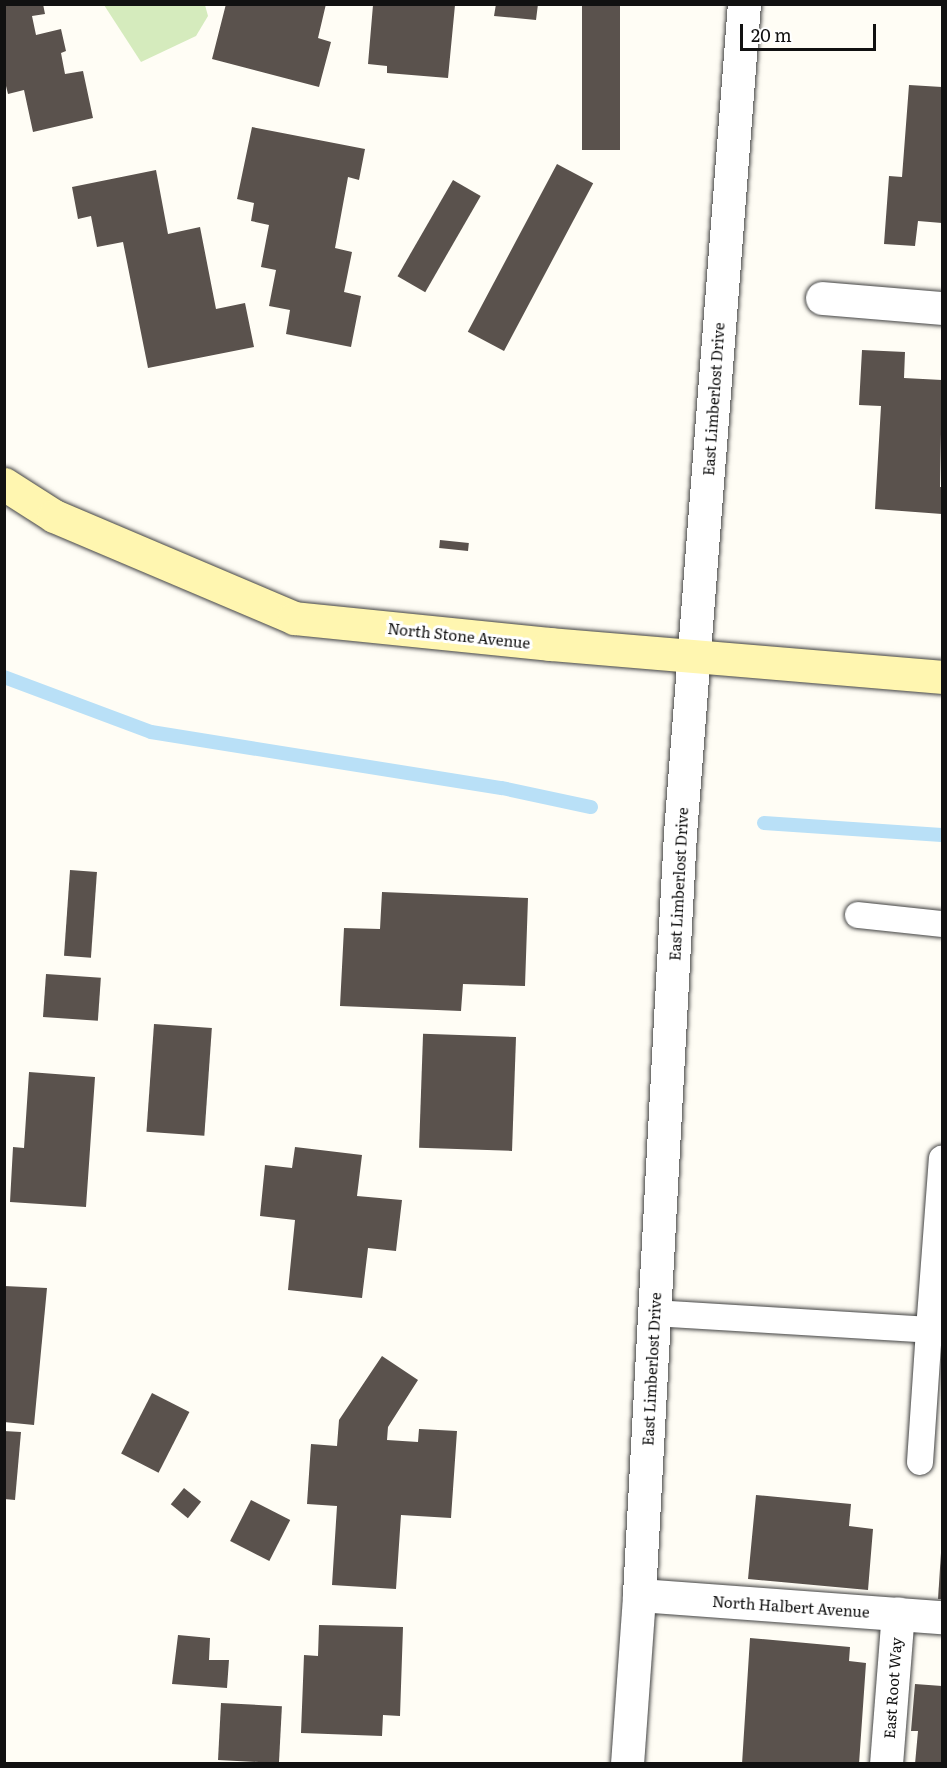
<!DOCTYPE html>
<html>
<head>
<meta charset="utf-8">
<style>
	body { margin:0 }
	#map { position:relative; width:947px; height:1768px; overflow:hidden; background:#fffdf5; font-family:Literata,serif }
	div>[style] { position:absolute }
	.green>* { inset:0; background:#d5ebbd }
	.stream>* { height:14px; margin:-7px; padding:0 7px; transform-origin:7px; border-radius:7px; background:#b9e0f7 }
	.building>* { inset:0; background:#5a524d; transform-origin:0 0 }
	.roads { filter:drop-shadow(0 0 2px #444) drop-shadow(0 0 2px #444) }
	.service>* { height:26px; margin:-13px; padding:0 13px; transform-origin:13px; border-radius:13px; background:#fff }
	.minor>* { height:33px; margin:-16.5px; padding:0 16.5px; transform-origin:16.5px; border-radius:16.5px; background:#fff }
	.tertiary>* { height:33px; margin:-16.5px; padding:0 16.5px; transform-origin:16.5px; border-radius:16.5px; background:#fff }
	.secondary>* { height:33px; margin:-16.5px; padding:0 16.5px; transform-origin:16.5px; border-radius:16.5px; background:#fff6b0 }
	span { translate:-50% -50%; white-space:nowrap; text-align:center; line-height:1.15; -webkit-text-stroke:6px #fff; paint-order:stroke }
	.street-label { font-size:15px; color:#111 }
	.frame { position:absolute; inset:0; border:6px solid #111; pointer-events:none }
	.scale { position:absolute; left:740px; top:24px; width:136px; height:27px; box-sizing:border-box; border:3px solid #111; border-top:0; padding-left:8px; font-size:18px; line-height:21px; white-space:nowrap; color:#111; -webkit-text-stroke:4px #fff; paint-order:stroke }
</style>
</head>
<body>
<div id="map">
	<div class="green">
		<div style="clip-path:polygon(104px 5px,205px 5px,208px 16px,196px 36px,141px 62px)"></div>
	</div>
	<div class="stream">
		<div style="left:4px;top:677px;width:157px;rotate:20.5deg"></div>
		<div style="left:151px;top:732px;width:355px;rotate:9.1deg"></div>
		<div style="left:502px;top:788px;width:91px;rotate:12.1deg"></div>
		<div style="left:764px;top:823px;width:178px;rotate:3.9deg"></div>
	</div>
	<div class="building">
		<div style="clip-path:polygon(4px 4px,43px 4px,45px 14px,32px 16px,36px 35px,61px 29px,66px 51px,61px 53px,65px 74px,83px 71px,93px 118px,33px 132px,24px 90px,8px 94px,4px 78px)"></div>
		<div style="clip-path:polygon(226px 4px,326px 4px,318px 38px,331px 42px,319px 87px,212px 59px)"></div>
		<div style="clip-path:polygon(496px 4px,538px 4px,536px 20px,494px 16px)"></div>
		<div style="left:582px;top:4px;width:38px;height:146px"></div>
		<div style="clip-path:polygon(373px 5px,455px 5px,448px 78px,387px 73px,387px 66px,368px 64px)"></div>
		<div style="clip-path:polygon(909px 85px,942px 87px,942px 223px,918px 221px,915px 246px,884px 244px,889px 176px,902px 177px)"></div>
		<div style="clip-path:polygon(252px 127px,365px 149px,359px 180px,348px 177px,335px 248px,352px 252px,344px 292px,361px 296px,351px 347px,286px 334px,290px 310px,269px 306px,276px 270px,261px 267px,269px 225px,251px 221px,254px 203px,237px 199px)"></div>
		<div style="left:557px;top:164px;width:41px;height:190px;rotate:28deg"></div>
		<div style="clip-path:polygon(156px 170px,168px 234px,200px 227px,216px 309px,245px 303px,254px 347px,148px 368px,123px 242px,97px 247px,91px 216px,78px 219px,72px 187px)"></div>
		<div style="left:453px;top:180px;width:32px;height:111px;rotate:30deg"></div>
		<div style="clip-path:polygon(862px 350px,905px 352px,904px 378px,942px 380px,940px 487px,942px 487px,942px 514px,875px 509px,881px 406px,859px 405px)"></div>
		<div style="left:440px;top:540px;width:29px;height:8px;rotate:6deg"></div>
		<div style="left:70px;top:870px;width:27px;height:86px;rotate:4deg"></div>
		<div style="clip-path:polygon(382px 892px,528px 898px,525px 986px,463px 984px,461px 1011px,340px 1006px,344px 928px,380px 929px)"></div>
		<div style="left:46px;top:974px;width:55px;height:43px;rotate:4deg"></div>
		<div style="left:154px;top:1024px;width:58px;height:108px;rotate:4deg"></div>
		<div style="left:516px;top:1037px;width:114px;height:93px;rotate:92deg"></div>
		<div style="clip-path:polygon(29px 1072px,95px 1077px,86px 1207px,10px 1202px,13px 1147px,24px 1148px)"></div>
		<div style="clip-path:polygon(295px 1147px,362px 1155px,357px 1196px,402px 1200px,396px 1251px,368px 1248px,362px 1298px,288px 1290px,295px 1220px,260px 1216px,265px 1165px,292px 1168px)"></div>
		<div style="clip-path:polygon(4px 1286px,47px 1288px,34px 1425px,4px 1422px)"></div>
		<div style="clip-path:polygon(382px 1356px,418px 1380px,388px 1427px,387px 1440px,418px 1442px,419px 1429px,457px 1431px,451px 1518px,401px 1515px,396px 1589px,332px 1585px,337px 1506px,307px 1504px,311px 1444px,337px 1446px,339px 1420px)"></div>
		<div style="left:152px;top:1393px;width:42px;height:68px;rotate:27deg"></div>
		<div style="clip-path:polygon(4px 1431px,21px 1432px,15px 1500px,4px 1499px)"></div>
		<div style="left:184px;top:1488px;width:22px;height:21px;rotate:39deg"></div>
		<div style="clip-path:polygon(756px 1495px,851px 1504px,849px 1526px,873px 1529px,868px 1590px,748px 1579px)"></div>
		<div style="left:251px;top:1500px;width:44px;height:46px;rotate:27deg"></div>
		<div style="clip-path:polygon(941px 1553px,942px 1553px,942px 1599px,938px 1599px)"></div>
		<div style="clip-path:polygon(319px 1625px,403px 1627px,400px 1716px,383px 1715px,382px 1736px,301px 1733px,304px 1655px,318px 1656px)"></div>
		<div style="clip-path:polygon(178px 1635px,210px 1638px,209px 1660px,229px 1660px,227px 1688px,172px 1684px)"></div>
		<div style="clip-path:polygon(750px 1638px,850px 1647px,849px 1661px,866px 1663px,859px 1764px,742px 1764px)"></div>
		<div style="clip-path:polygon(915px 1684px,942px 1686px,942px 1764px,915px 1764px,918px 1731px,911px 1731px)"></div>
		<div style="left:221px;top:1703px;width:61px;height:57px;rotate:3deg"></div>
	</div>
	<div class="roads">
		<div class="service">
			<div style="left:858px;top:915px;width:84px;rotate:6.1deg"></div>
			<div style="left:654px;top:1313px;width:276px;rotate:3.5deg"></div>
			<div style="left:929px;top:1330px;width:172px;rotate:-85.7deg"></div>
			<div style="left:920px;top:1462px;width:132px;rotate:-86.1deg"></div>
		</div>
		<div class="minor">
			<div style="left:822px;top:298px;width:120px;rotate:4.8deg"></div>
			<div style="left:639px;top:1595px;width:304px;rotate:4.2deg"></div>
			<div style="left:886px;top:1764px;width:151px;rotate:-85.5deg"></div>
		</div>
		<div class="tertiary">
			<div style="left:627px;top:1764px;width:169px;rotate:-85.9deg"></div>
			<div style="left:639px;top:1595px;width:763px;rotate:-86.92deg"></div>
			<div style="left:680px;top:833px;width:831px;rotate:-85.59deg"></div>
		</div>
		<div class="secondary">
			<div style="left:4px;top:484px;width:59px;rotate:32.6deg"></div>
			<div style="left:54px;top:516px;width:261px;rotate:23deg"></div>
			<div style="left:294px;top:618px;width:257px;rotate:5.8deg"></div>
			<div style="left:550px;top:644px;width:393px;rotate:4.8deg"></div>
		</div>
	</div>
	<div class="street-label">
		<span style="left:713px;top:399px;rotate:-86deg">East Limberlost Drive</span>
		<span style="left:459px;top:635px;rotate:6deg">North Stone Avenue</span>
		<span style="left:678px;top:884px;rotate:-87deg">East Limberlost Drive</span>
		<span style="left:651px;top:1369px;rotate:-87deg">East Limberlost Drive</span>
		<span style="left:791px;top:1606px;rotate:4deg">North Halbert Avenue</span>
		<span style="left:892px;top:1688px;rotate:-86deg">East Root Way</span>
	</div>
	<div class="frame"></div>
	<div class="scale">20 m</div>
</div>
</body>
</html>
